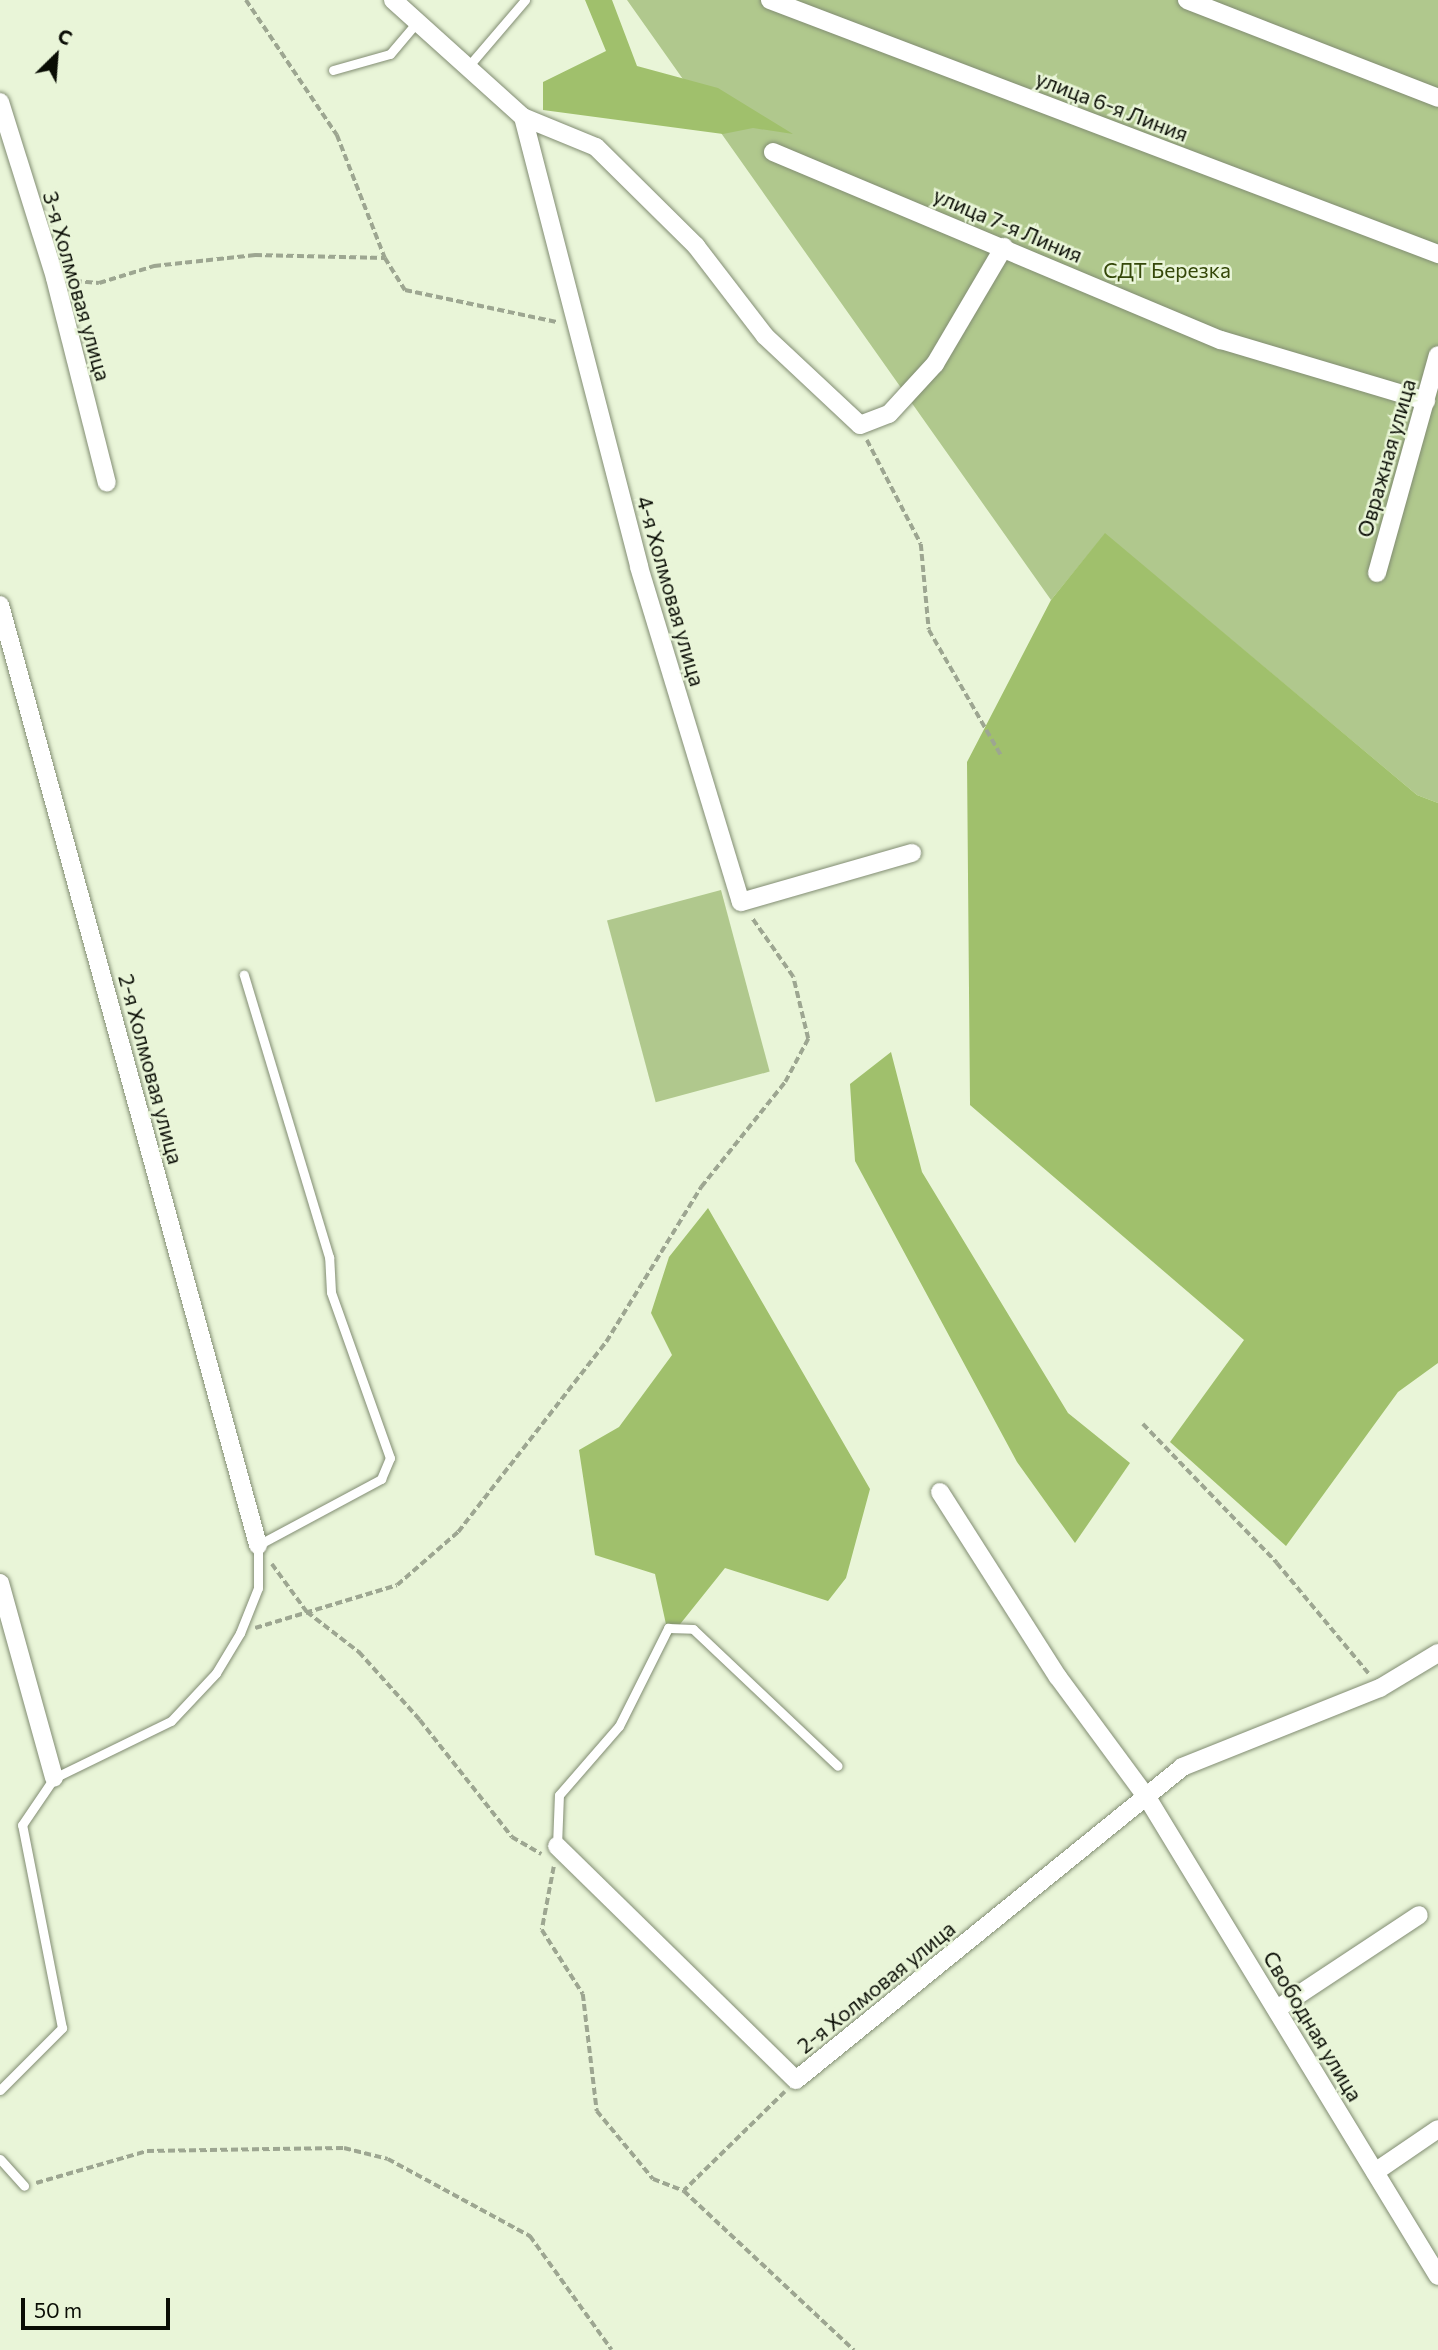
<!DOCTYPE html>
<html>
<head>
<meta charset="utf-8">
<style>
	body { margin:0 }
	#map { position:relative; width:1438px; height:2350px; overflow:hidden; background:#e9f5d8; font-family:Commissioner,sans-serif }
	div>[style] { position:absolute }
	.green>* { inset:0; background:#b0c88d; transform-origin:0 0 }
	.forest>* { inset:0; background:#a0c06c }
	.path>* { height:3.5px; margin-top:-1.75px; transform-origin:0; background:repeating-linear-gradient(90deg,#9da691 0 7px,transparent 0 10.5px) }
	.roads { filter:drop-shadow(0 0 2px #828d73) drop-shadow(0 0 2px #828d73) }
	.service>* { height:9px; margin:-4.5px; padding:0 4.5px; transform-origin:4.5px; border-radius:4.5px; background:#fff }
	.minor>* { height:18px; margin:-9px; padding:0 9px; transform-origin:9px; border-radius:9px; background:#fff }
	span { translate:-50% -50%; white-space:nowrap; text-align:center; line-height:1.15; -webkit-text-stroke:5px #e9f5d8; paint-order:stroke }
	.street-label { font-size:21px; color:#0a0d05 }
	.park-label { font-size:21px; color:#354809 }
	.north { position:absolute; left:21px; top:21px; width:70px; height:70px; -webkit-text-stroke:5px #e9f5d8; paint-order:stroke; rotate:25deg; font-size:19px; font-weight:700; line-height:28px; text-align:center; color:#0a0d05 }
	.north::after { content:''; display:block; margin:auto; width:24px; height:32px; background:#0a0d05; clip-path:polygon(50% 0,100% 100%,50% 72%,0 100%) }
	.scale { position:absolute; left:21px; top:2298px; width:149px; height:32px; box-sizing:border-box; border:4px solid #0a0d05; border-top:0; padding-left:9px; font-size:21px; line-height:24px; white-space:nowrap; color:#0a0d05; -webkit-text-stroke:5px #e9f5d8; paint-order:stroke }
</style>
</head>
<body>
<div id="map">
	<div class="green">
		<div style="clip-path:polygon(627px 0,1438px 0,1438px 803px,1417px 795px,1105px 534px,1051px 600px)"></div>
		<div style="left:721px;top:890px;width:188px;height:118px;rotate:75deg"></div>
	</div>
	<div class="forest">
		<div style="clip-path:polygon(585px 0,612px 0,637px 66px,718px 88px,793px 134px,753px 128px,723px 134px,543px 110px,543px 82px,606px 51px)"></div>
		<div style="clip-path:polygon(1105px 533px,1417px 795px,1438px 803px,1438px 1363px,1398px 1392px,1286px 1546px,1170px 1442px,1244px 1340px,970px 1105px,967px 762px,1051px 600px)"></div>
		<div style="clip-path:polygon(891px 1052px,922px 1172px,1068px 1413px,1130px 1463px,1075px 1543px,1017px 1462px,855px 1161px,850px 1084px)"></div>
		<div style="clip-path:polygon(708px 1208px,870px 1489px,846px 1578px,828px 1601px,725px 1568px,669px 1638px,655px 1574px,595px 1555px,579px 1450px,619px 1427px,672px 1355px,651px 1313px,669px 1257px)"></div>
	</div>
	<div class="path">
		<div style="left:246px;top:0;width:163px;rotate:56deg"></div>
		<div style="left:337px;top:135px;width:132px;rotate:68.7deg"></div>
		<div style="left:385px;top:258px;width:38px;rotate:58deg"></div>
		<div style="left:405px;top:290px;width:155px;rotate:11.9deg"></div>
		<div style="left:75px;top:281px;width:24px;rotate:5deg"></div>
		<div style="left:99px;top:283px;width:58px;rotate:-17.2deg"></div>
		<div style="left:154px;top:266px;width:102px;rotate:-6.2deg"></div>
		<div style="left:255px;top:255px;width:130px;rotate:1.3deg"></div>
		<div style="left:867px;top:440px;width:117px;rotate:62.6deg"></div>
		<div style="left:921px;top:544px;width:86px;rotate:84.7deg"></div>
		<div style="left:929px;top:630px;width:144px;rotate:60.1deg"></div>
		<div style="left:1143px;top:1424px;width:193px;rotate:46deg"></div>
		<div style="left:1277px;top:1563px;width:144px;rotate:50.3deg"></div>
		<div style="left:272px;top:1564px;width:59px;rotate:53.9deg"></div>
		<div style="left:307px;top:1612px;width:66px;rotate:37.6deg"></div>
		<div style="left:359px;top:1652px;width:91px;rotate:48.1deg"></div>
		<div style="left:420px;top:1720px;width:149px;rotate:51.8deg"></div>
		<div style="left:512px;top:1837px;width:34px;rotate:30deg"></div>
		<div style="left:255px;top:1628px;width:148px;rotate:-16.8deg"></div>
		<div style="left:397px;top:1585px;width:81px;rotate:-41deg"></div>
		<div style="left:458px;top:1532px;width:241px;rotate:-52.1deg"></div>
		<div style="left:606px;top:1342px;width:182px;rotate:-58.5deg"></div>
		<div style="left:701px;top:1187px;width:134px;rotate:-51.3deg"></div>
		<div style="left:785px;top:1082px;width:49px;rotate:-61.9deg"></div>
		<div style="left:808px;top:1039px;width:64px;rotate:-103.6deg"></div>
		<div style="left:793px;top:977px;width:73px;rotate:-125deg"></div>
		<div style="left:554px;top:1867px;width:64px;rotate:100.8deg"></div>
		<div style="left:542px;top:1930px;width:76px;rotate:57.4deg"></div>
		<div style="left:583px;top:1994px;width:118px;rotate:83.2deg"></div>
		<div style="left:597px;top:2111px;width:88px;rotate:50.5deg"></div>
		<div style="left:653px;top:2179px;width:33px;rotate:21deg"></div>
		<div style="left:785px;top:2092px;width:141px;rotate:135.6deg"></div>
		<div style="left:684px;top:2191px;width:233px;rotate:43.1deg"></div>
		<div style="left:36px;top:2183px;width:116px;rotate:-16.1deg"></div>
		<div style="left:147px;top:2151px;width:197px;rotate:-0.9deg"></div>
		<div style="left:344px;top:2148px;width:45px;rotate:14deg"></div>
		<div style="left:388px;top:2159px;width:162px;rotate:28.5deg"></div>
		<div style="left:530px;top:2236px;width:140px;rotate:54.3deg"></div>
	</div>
	<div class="roads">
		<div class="service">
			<div style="left:466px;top:69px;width:91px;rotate:-49.5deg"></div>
			<div style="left:333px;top:70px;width:59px;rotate:-15.7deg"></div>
			<div style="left:390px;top:54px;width:43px;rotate:-49.7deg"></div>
			<div style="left:557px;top:1846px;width:51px;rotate:-87.8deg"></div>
			<div style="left:559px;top:1795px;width:91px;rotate:-49deg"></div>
			<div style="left:619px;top:1726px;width:110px;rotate:-63.4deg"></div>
			<div style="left:668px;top:1628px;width:25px;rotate:2deg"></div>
			<div style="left:693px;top:1629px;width:199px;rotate:43.4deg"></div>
			<div style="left:0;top:2090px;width:88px;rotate:-45deg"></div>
			<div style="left:62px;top:2028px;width:207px;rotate:-101.1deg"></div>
			<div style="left:22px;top:1825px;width:57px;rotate:-55.8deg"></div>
			<div style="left:54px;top:1778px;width:130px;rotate:-26deg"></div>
			<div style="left:171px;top:1721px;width:66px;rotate:-46.8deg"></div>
			<div style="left:216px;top:1673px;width:47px;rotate:-59deg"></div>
			<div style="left:240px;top:1633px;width:48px;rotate:-68.2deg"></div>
			<div style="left:258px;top:1588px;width:43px;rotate:-90deg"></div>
			<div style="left:258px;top:1545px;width:140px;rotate:-28.2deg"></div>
			<div style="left:381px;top:1479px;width:23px;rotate:-67deg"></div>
			<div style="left:390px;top:1458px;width:176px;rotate:-109.6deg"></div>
			<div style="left:331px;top:1292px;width:35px;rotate:-93deg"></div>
			<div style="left:329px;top:1257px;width:295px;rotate:-106.8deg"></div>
			<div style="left:0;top:2159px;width:36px;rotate:48deg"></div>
		</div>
		<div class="minor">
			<div style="left:393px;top:0;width:175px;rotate:42deg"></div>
			<div style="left:523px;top:117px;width:79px;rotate:22.3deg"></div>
			<div style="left:596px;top:147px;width:141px;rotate:44.7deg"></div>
			<div style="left:696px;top:246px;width:113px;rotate:52.5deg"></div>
			<div style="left:765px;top:336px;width:130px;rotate:43.1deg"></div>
			<div style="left:860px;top:425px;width:31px;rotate:-21deg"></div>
			<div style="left:889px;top:414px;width:68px;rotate:-47.4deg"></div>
			<div style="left:935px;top:364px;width:136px;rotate:-59.5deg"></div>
			<div style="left:770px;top:0;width:715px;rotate:20.82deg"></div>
			<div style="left:1187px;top:0;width:269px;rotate:21.3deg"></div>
			<div style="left:0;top:102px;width:184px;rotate:72.6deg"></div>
			<div style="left:55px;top:278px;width:211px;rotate:75.8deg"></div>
			<div style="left:523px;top:117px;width:465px;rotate:75.5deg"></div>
			<div style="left:639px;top:567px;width:350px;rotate:73.1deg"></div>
			<div style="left:741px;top:902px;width:178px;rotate:-16deg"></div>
			<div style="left:773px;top:152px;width:486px;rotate:22.8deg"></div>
			<div style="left:1221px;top:340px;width:214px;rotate:16.6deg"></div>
			<div style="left:1377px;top:573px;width:226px;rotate:-74.4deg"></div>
			<div style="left:0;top:605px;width:975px;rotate:74.65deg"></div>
			<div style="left:940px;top:1492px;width:219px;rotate:57.5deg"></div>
			<div style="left:1058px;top:1677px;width:152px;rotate:53.6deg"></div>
			<div style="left:1148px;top:1799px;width:558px;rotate:58.7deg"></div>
			<div style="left:0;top:1583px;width:202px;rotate:74.5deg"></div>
			<div style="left:557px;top:1846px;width:334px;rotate:44.4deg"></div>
			<div style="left:796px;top:2080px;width:497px;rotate:-39deg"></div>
			<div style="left:1182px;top:1767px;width:213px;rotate:-21.8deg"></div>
			<div style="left:1380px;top:1688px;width:68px;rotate:-31.1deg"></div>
			<div style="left:1277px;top:2009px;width:170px;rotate:-33.5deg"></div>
			<div style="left:1375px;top:2172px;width:76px;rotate:-34.3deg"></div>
		</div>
	</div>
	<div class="street-label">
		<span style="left:1112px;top:106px;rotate:21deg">улица 6-я Линия</span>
		<span style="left:1008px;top:225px;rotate:23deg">улица 7-я Линия</span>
		<span style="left:77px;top:286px;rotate:74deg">3-я Холмовая улица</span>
		<span style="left:1386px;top:458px;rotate:-74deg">Овражная улица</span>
		<span style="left:671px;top:591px;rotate:74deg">4-я Холмовая улица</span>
		<span style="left:151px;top:1069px;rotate:75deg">2-я Холмовая улица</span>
		<span style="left:876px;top:1987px;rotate:-39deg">2-я Холмовая улица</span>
		<span style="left:1313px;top:2026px;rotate:59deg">Свободная улица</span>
	</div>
	<div class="park-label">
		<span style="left:1167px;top:270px">СДТ Березка</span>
	</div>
	<div class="north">С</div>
	<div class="scale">50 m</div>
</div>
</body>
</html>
